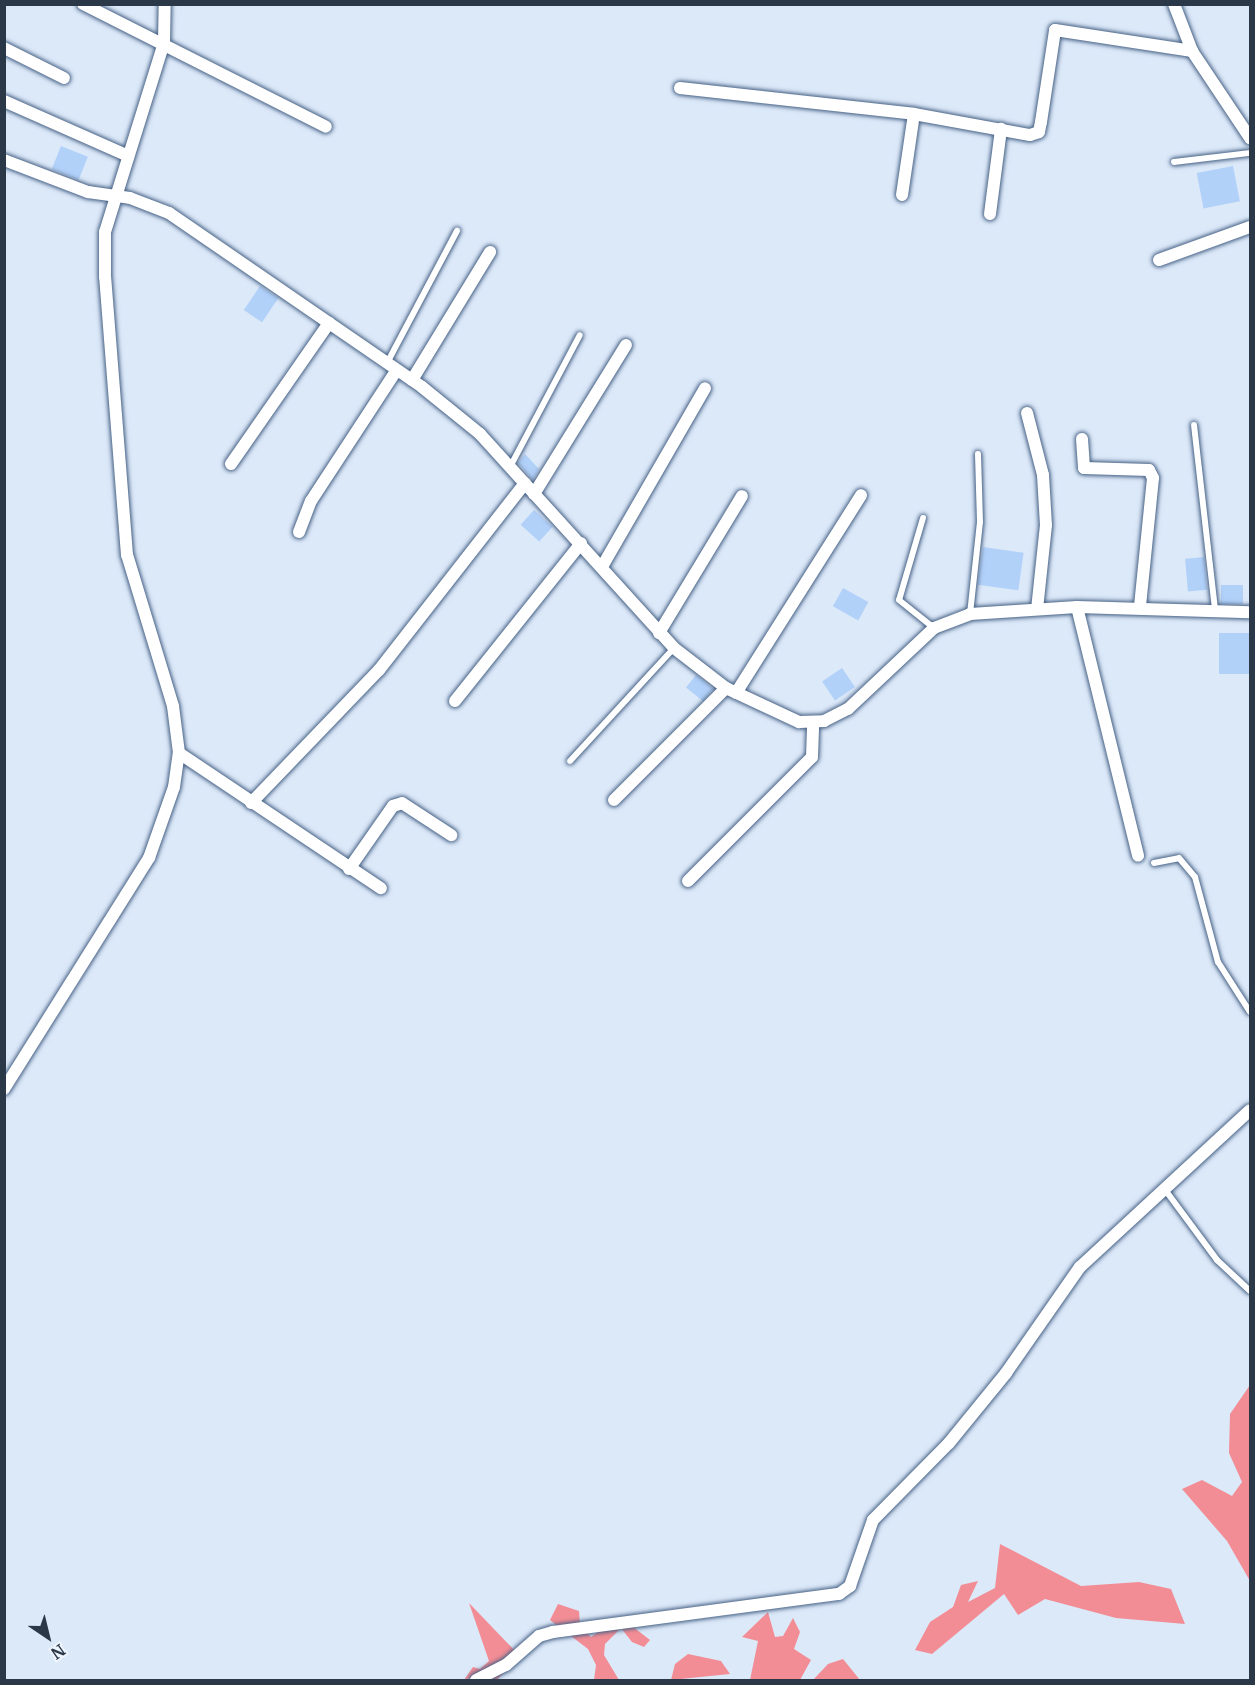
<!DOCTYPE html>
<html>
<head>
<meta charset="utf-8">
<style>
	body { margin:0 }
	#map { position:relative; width:1255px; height:1685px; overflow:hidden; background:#dce9f9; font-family:Merriweather,serif }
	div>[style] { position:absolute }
	.forest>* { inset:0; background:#f38d95 }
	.building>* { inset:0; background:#b2d1f9; transform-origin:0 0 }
	.roads { filter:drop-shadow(0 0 2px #466185) drop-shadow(0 0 2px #466185) }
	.lane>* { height:6px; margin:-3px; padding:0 3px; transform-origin:3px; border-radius:3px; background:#fff }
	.street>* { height:12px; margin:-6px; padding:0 6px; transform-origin:6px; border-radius:6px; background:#fff }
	span { translate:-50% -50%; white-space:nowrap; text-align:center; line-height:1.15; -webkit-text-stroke:6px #eff5fe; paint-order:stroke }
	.frame { position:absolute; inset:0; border:6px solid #2b3848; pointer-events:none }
	.north { position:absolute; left:18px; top:1607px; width:60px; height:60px; -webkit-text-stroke:4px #eff5fe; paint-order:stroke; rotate:145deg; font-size:16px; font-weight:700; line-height:24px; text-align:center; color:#2b3848 }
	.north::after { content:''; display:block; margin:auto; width:21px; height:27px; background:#2b3848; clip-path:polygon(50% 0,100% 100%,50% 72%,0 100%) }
</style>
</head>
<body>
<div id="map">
	<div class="forest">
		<div style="clip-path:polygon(1250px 1385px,1250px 1581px,1227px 1541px,1182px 1489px,1202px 1480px,1232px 1496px,1242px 1482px,1229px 1453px,1230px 1414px)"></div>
		<div style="clip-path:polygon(1000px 1544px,1081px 1586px,1139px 1582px,1171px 1589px,1185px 1624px,1116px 1618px,1045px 1599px,1018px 1615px,1004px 1594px,932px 1654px,915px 1650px,930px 1622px,953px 1607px,961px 1585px,978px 1581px,968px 1602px,995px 1588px)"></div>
		<div style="clip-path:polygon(469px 1603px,519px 1655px,497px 1680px,491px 1680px,501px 1668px,464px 1680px,473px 1667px,480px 1669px,489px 1661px)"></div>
		<div style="clip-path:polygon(558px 1604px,579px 1611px,580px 1625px,591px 1637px,608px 1625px,632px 1626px,650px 1640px,644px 1647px,632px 1642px,621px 1628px,605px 1644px,604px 1655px,619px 1680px,594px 1680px,596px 1665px,588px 1649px,550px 1620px)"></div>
		<div style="clip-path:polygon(768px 1612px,775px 1637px,783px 1636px,793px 1618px,800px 1632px,794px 1649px,811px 1660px,800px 1680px,750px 1680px,758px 1641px,742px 1637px)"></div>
		<div style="clip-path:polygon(688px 1654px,721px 1661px,730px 1674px,671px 1680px,675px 1664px)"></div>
		<div style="clip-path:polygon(843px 1659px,860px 1680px,813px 1680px,828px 1664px)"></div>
	</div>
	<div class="building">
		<div style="left:61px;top:146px;width:29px;height:25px;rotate:22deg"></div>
		<div style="left:1233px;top:166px;width:36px;height:37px;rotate:79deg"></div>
		<div style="left:260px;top:286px;width:22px;height:29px;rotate:34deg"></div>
		<div style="clip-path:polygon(525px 454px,539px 469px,533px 480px,518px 463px)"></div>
		<div style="left:534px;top:510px;width:25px;height:20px;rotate:42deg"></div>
		<div style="left:983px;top:547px;width:41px;height:38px;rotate:8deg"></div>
		<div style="left:1204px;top:557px;width:33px;height:19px;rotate:85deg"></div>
		<div style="left:1243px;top:585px;width:19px;height:22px;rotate:90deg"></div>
		<div style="left:843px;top:588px;width:29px;height:21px;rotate:29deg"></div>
		<div style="left:1251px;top:633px;width:41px;height:32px;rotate:90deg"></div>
		<div style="left:842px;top:668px;width:23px;height:24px;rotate:56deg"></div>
		<div style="left:696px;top:675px;width:22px;height:16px;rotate:39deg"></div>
	</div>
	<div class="roads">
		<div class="lane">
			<div style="left:1174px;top:162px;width:77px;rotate:-6.8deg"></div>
			<div style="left:386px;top:365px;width:152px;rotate:-62.1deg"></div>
			<div style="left:1194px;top:425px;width:186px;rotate:83.5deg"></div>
			<div style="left:510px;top:467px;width:149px;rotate:-62.1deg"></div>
			<div style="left:923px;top:518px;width:85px;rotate:106.3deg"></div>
			<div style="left:899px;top:600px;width:45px;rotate:38.7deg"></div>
			<div style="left:970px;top:614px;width:93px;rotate:-83.8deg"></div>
			<div style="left:980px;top:522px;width:68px;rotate:-91.7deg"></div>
			<div style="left:570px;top:761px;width:154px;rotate:-47.4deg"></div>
			<div style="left:1154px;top:863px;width:25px;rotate:-11deg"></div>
			<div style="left:1179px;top:858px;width:25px;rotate:50deg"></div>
			<div style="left:1195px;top:877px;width:88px;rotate:74.9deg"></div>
			<div style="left:1218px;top:962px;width:59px;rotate:57.4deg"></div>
			<div style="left:1166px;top:1191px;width:86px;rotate:53.5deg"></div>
			<div style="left:1217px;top:1260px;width:45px;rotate:43.2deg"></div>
		</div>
		<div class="street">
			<div style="left:83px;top:4px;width:272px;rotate:26.8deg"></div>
			<div style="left:1174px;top:4px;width:50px;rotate:69deg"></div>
			<div style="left:1192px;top:51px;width:105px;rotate:56.3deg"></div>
			<div style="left:4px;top:48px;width:67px;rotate:26.6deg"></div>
			<div style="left:680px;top:88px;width:235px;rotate:6.3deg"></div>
			<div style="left:914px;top:114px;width:118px;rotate:10.3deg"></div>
			<div style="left:1030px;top:135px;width:9px;rotate:-18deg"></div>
			<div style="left:1039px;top:132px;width:10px;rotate:-79deg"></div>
			<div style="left:1041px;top:122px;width:93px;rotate:-81.3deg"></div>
			<div style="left:1055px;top:30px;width:139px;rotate:8.7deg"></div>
			<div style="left:4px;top:101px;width:136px;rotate:23.9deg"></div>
			<div style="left:4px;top:160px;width:90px;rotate:20.9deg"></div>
			<div style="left:88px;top:192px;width:42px;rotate:8.1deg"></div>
			<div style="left:130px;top:198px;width:42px;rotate:21deg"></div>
			<div style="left:169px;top:213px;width:307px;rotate:34.5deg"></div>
			<div style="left:422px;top:387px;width:75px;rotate:39deg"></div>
			<div style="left:480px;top:434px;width:289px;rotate:47.8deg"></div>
			<div style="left:674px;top:648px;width:66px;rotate:37.6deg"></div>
			<div style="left:726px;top:688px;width:81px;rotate:25deg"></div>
			<div style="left:799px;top:722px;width:25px;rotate:-2deg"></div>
			<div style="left:824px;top:721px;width:27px;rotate:-27deg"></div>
			<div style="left:848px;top:709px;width:118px;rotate:-43.3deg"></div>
			<div style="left:934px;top:628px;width:39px;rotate:-21deg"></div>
			<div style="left:970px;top:614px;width:107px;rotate:-3.7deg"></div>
			<div style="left:1077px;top:607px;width:173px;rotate:1.7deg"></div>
			<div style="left:902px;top:195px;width:82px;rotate:-81.6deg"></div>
			<div style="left:990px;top:214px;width:86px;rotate:-82.6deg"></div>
			<div style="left:1159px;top:260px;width:97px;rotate:-19.9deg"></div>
			<div style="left:412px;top:380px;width:150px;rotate:-58.6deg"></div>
			<div style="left:1027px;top:413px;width:64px;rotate:75.5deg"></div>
			<div style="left:1043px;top:475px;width:50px;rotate:86.6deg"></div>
			<div style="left:1046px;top:525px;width:84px;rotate:96.1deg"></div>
			<div style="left:1082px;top:439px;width:29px;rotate:86deg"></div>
			<div style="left:1084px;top:468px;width:65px;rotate:1.8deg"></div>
			<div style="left:1149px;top:470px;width:9px;rotate:63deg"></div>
			<div style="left:1153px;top:478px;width:130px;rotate:95.8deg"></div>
			<div style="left:231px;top:464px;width:172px;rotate:-55.2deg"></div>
			<div style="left:534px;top:494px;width:175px;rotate:-58.3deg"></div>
			<div style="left:299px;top:532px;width:33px;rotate:-69deg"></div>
			<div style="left:311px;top:501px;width:155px;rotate:-56.8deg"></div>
			<div style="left:603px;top:565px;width:204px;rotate:-60deg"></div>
			<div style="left:1077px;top:607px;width:256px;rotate:76.2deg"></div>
			<div style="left:659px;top:633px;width:160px;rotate:-58.8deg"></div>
			<div style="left:736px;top:693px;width:234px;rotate:-57.7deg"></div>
			<div style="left:455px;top:701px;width:202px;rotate:-51.4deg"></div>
			<div style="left:179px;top:753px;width:243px;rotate:33.8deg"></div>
			<div style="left:614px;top:800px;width:158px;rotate:-45deg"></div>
			<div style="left:251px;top:803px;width:185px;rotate:-46.1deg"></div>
			<div style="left:379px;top:670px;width:237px;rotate:-52deg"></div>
			<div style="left:349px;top:869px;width:77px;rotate:-55.1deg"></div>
			<div style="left:393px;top:806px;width:9px;rotate:-18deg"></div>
			<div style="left:402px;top:803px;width:59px;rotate:33.1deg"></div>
			<div style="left:688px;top:881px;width:175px;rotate:-45deg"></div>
			<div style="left:812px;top:757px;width:34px;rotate:-88deg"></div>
			<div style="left:4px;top:1089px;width:273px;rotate:-57.9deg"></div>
			<div style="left:149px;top:858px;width:75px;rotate:-70.6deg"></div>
			<div style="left:174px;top:787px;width:34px;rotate:-82deg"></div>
			<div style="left:179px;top:753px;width:47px;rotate:-97.3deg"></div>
			<div style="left:173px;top:706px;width:158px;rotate:-106.9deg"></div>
			<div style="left:127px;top:555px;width:279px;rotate:-94.5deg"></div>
			<div style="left:105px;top:277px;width:45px;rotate:-90deg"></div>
			<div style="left:105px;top:232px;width:198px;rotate:-72.7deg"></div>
			<div style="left:164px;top:43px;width:39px;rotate:-89deg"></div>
			<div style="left:476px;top:1680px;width:34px;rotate:-27deg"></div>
			<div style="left:506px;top:1665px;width:44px;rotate:-41.3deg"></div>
			<div style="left:539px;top:1636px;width:15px;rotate:-16deg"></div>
			<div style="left:553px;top:1632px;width:289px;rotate:-7.6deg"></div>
			<div style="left:839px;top:1594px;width:14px;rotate:-36deg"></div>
			<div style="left:850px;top:1586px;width:70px;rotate:-70.8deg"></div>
			<div style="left:873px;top:1520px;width:108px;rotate:-45.4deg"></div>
			<div style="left:949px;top:1443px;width:90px;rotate:-50.8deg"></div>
			<div style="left:1006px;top:1373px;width:129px;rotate:-55.1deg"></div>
			<div style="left:1080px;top:1267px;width:231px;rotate:-42.7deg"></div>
		</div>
	</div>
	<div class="frame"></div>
	<div class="north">N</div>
</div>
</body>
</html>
